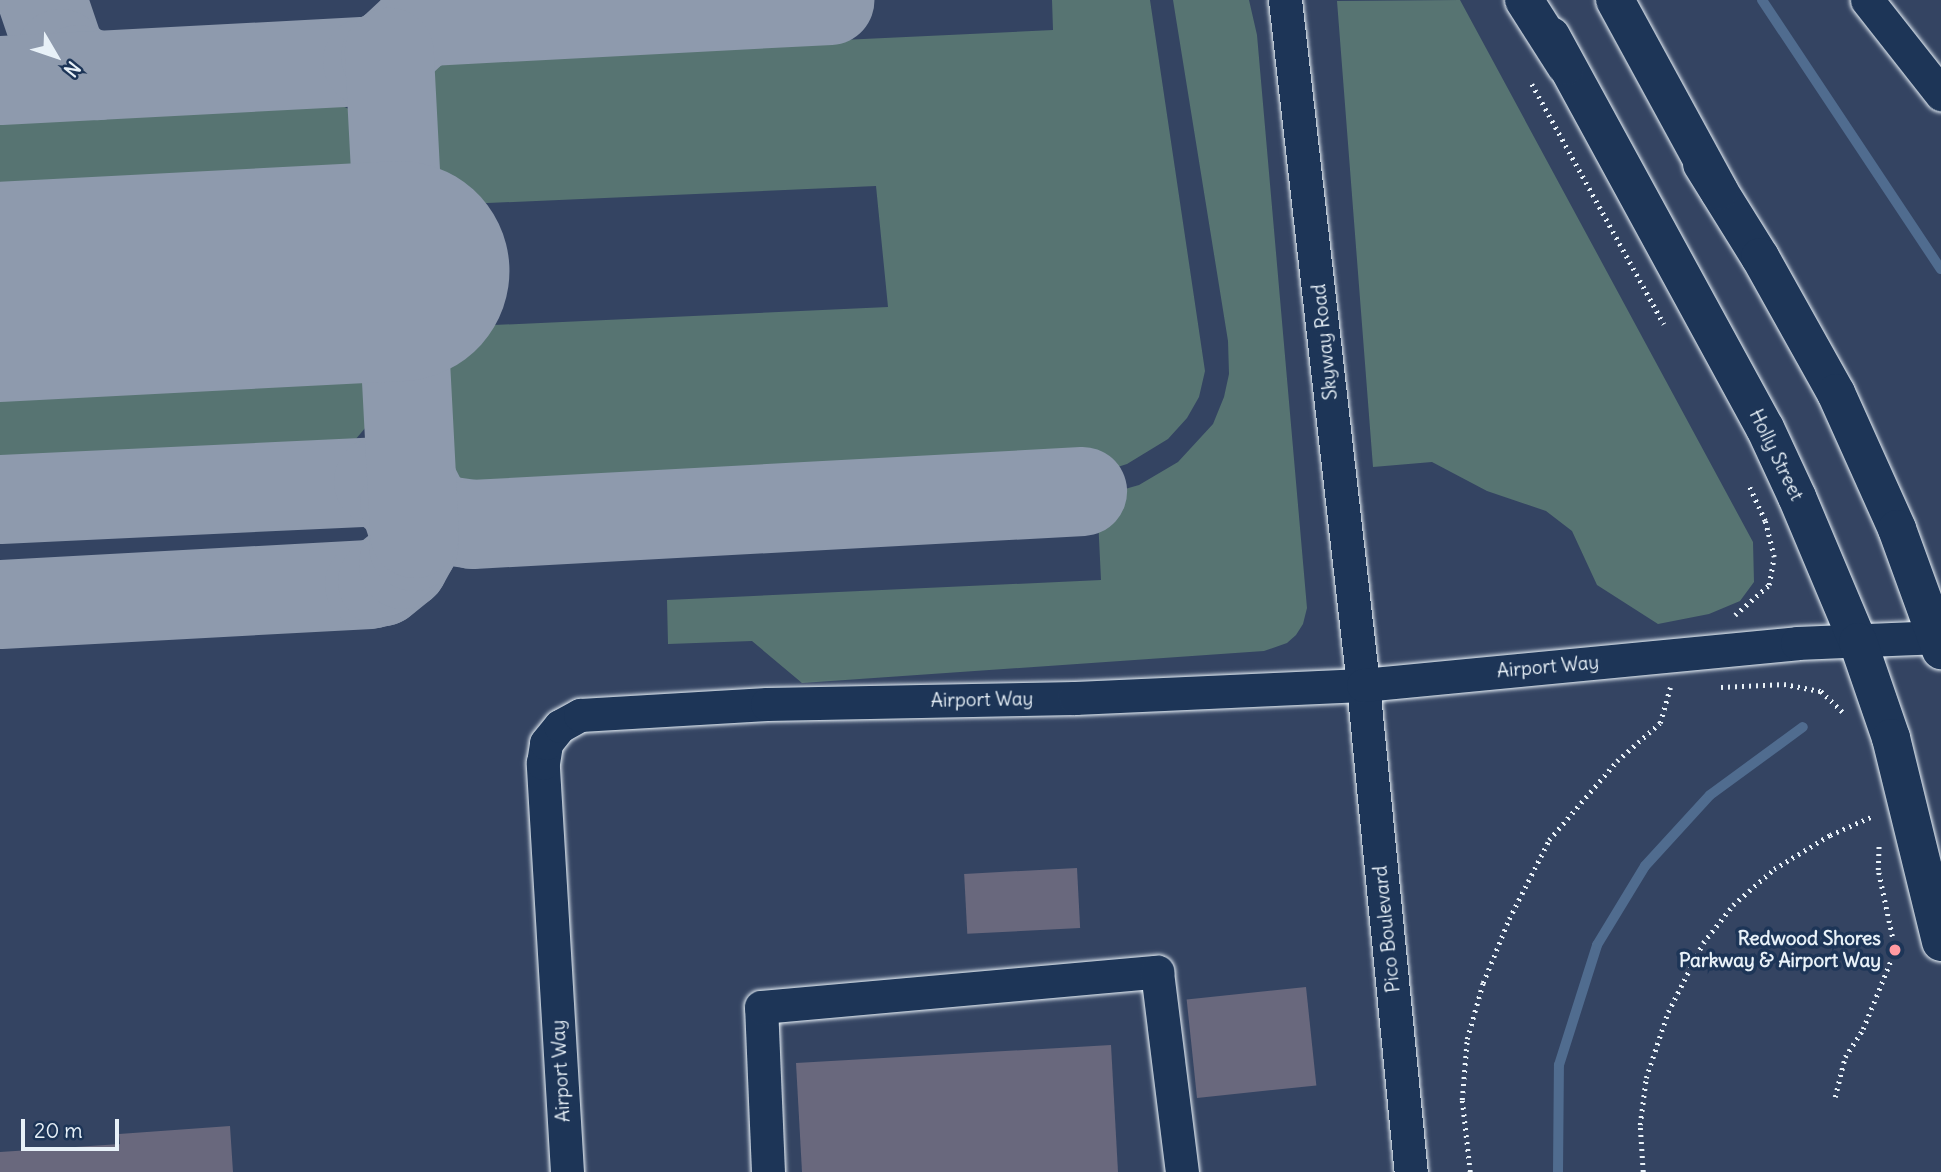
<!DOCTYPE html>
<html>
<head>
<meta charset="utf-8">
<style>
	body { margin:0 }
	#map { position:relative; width:1941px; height:1172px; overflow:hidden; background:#344462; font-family:Delius,sans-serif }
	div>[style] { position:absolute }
	.green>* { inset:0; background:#577472 }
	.stream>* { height:10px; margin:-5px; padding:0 5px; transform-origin:5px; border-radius:5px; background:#506c8f }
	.taxiway>* { height:89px; margin:-44.5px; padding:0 44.5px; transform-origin:44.5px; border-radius:44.5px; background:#8e9aad }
	.runway>* { height:220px; margin:-110px; padding:0 110px; transform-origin:110px; border-radius:110px; background:#8e9aad }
	.building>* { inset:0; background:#69687d; transform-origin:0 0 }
	.path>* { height:4.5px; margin-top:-2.25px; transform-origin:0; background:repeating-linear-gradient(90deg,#e8f1f8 0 2px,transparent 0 7px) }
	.roads { filter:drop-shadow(0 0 2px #e8f1f8) drop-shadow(0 0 2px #e8f1f8) }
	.minor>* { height:33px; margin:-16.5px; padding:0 16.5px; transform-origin:16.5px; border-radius:16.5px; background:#1d3557 }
	.major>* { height:38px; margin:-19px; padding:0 19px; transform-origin:19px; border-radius:19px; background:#1d3557 }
	.highway>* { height:38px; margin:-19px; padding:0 19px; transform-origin:19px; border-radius:19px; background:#1d3557 }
	.dots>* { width:19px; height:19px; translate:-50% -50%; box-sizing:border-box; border:4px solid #1d3557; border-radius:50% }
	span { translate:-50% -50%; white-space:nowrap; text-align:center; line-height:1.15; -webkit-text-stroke:7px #1d3557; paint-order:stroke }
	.street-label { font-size:19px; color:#e8f1f8 }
	.poi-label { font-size:19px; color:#e8f1f8; font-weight:700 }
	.right { translate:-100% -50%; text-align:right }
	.north { position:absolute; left:21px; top:21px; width:70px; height:70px; -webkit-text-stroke:5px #1d3557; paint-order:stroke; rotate:129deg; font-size:19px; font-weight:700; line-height:28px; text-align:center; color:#e8f1f8 }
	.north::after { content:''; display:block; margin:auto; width:24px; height:32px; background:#e8f1f8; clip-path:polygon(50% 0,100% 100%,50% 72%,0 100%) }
	.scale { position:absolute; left:21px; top:1119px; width:98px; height:32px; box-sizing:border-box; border:4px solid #e8f1f8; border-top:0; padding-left:9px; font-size:21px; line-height:24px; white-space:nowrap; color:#e8f1f8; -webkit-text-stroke:5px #1d3557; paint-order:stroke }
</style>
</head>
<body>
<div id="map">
	<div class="green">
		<div style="clip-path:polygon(1052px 0,1150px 0,1205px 371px,1199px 397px,1187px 418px,1168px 439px,1127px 464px,1105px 471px,500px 495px,476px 492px,451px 471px,441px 452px,436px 430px,429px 328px,888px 307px,876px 186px,420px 206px,412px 92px,413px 82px,421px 68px,437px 59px,1053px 30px)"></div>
		<div style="clip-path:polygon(1173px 0,1249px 0,1257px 35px,1307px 608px,1303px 624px,1296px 635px,1287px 643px,1264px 651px,802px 683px,752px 641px,668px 644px,667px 600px,1101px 580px,1097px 497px,1139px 485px,1178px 462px,1213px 424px,1224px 397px,1229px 374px,1228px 341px)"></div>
		<div style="clip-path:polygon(1460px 0,1753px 542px,1754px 582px,1740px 601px,1709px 614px,1658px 624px,1597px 585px,1572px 531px,1546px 511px,1487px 491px,1432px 462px,1373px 467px,1337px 1px)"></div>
		<div style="clip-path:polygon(309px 98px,334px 102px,353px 111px,365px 133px,367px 168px,359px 184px,346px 197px,330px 204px,314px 209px,0 224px,0 112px)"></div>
		<div style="clip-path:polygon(348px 340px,356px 344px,363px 357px,368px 413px,366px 427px,355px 440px,341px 448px,0 464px,0 359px)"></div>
	</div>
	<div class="stream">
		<div style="left:1762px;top:0;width:323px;rotate:56.4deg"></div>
		<div style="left:1558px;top:1172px;width:107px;rotate:-89.5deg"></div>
		<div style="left:1559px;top:1065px;width:126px;rotate:-72.4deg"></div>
		<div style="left:1597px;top:945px;width:92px;rotate:-58.7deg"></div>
		<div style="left:1645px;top:866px;width:96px;rotate:-47.5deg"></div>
		<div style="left:1710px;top:795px;width:115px;rotate:-36.2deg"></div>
	</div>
	<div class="taxiway">
		<div style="left:42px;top:0;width:56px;rotate:71.2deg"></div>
		<div style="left:60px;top:53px;width:24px;rotate:42deg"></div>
		<div style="left:78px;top:69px;width:20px;rotate:18deg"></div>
		<div style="left:0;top:80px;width:367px;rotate:-3deg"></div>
		<div style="left:367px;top:61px;width:19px;rotate:-16deg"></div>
		<div style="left:385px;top:56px;width:40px;rotate:-43deg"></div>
		<div style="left:414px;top:29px;width:16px;rotate:-30deg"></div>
		<div style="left:428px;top:21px;width:402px;rotate:-3deg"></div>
		<div style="left:410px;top:478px;width:35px;rotate:63deg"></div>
		<div style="left:426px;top:509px;width:22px;rotate:30deg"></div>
		<div style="left:445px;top:520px;width:27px;rotate:8deg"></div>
		<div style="left:472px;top:524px;width:611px;rotate:-3.1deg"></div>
		<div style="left:0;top:499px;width:378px;rotate:-2.7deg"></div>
		<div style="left:378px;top:481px;width:34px;rotate:40deg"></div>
		<div style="left:404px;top:503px;width:32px;rotate:72deg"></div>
		<div style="left:0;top:604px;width:370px;rotate:-3.1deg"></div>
		<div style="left:369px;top:584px;width:13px;rotate:-13deg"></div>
		<div style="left:382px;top:581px;width:27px;rotate:-39deg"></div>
		<div style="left:403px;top:564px;width:21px;rotate:-61deg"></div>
		<div style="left:413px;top:546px;width:13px;rotate:-86deg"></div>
		<div style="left:414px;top:533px;width:482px;rotate:-93deg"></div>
	</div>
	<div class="runway">
		<div style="left:0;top:292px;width:400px;rotate:-3deg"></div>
	</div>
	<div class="building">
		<div style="left:1077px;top:868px;width:60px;height:113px;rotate:87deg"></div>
		<div style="left:1306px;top:987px;width:99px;height:120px;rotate:84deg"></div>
		<div style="clip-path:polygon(1111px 1045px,1118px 1172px,802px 1172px,796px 1063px)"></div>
		<div style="clip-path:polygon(230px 1126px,233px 1172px,0 1172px,0 1152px,120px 1144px,119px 1134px)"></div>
	</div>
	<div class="path">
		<div style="left:1532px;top:84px;width:274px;rotate:61.2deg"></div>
		<div style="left:1735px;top:615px;width:45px;rotate:-41.4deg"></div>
		<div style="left:1769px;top:585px;width:28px;rotate:-80deg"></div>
		<div style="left:1774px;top:557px;width:37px;rotate:-104deg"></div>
		<div style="left:1765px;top:521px;width:41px;rotate:-114.7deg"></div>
		<div style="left:1721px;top:687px;width:63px;rotate:-2.7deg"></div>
		<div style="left:1784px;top:684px;width:38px;rotate:11deg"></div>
		<div style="left:1821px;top:691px;width:30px;rotate:44deg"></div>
		<div style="left:1835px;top:1097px;width:41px;rotate:-76deg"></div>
		<div style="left:1845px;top:1057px;width:33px;rotate:-57deg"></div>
		<div style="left:1863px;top:1029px;width:85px;rotate:-67.9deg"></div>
		<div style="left:1895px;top:950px;width:82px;rotate:-102deg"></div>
		<div style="left:1878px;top:870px;width:24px;rotate:-88deg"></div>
		<div style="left:1470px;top:1172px;width:72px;rotate:-96.3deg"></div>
		<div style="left:1462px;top:1100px;width:61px;rotate:-85.3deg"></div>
		<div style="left:1467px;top:1039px;width:58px;rotate:-74.1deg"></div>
		<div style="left:1483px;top:983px;width:69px;rotate:-67.9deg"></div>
		<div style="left:1509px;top:919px;width:89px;rotate:-63.1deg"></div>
		<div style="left:1549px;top:840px;width:104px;rotate:-49.3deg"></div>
		<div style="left:1617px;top:761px;width:57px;rotate:-41.5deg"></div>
		<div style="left:1660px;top:723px;width:37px;rotate:-74deg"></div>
		<div style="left:1643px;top:1172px;width:47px;rotate:-93.7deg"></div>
		<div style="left:1640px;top:1125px;width:47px;rotate:-82.7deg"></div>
		<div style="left:1646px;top:1078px;width:70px;rotate:-71.6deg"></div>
		<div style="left:1668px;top:1012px;width:77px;rotate:-63.1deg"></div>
		<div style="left:1703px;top:943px;width:48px;rotate:-51.7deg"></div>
		<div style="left:1733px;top:905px;width:55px;rotate:-41.3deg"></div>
		<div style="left:1774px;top:869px;width:66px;rotate:-31.3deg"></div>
		<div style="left:1830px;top:835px;width:47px;rotate:-23.8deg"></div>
	</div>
	<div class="roads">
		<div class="minor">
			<div style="left:1285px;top:0;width:689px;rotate:83.5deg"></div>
			<div style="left:1363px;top:685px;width:489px;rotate:84.4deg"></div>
			<div style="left:1867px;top:0;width:120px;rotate:51.8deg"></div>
			<div style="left:567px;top:1172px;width:410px;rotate:-93.4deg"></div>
			<div style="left:543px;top:763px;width:20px;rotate:-81deg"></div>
			<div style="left:546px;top:743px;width:22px;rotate:-51deg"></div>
			<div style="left:560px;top:726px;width:23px;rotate:-29deg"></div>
			<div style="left:580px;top:715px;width:187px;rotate:-3.4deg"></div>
			<div style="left:767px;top:704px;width:308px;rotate:-1.1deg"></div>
			<div style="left:1075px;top:698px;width:288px;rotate:-2.6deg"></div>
			<div style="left:1363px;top:685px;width:436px;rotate:-5.5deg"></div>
			<div style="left:1797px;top:643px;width:144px;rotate:-2.4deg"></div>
			<div style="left:768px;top:1172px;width:165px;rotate:-92.4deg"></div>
			<div style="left:761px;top:1007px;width:398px;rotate:-5.1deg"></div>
			<div style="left:1157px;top:972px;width:202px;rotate:82.9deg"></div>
		</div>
		<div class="major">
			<div style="left:1551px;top:36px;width:447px;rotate:61.4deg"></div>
			<div style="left:1765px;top:428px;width:76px;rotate:65.1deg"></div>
			<div style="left:1797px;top:497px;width:157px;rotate:67.2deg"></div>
			<div style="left:1858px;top:642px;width:102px;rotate:71deg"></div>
			<div style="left:1891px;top:738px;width:210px;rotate:76.2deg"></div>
			<div style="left:1702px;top:164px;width:110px;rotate:58.1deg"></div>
			<div style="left:1760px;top:257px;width:156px;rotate:60.8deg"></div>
			<div style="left:1836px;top:393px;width:149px;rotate:65.8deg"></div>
			<div style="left:1897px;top:529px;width:129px;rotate:70deg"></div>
		</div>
		<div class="highway">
			<div style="left:1524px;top:0;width:78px;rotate:57.5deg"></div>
			<div style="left:1615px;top:0;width:217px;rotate:61.4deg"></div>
		</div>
	</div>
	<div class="dots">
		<div style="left:1895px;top:950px;background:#ff9aa2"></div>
	</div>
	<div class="street-label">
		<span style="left:1325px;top:342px;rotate:-96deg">Skyway Road</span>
		<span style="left:1776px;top:455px;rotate:64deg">Holly Street</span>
		<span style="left:1548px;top:667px;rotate:-5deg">Airport Way</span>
		<span style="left:982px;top:700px;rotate:-1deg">Airport Way</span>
		<span style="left:1387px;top:929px;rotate:-96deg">Pico Boulevard</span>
		<span style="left:561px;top:1071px;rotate:-93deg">Airport Way</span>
	</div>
	<div class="poi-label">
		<span class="right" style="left:1881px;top:950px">Redwood Shores<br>Parkway &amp; Airport Way</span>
	</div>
	<div class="north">N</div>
	<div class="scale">20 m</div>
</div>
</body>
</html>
